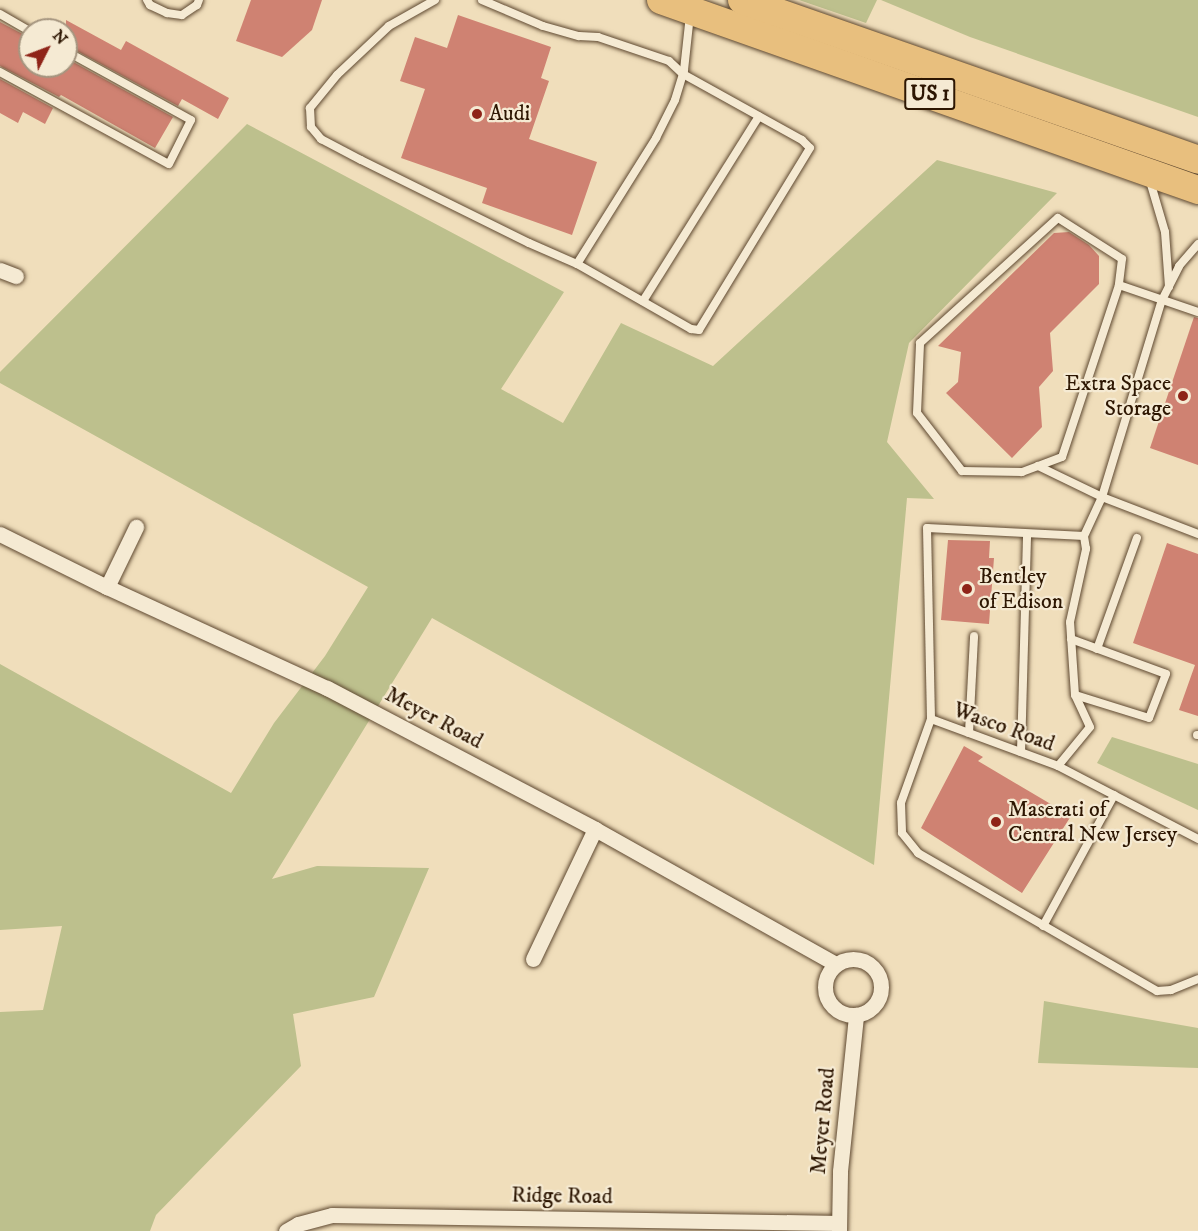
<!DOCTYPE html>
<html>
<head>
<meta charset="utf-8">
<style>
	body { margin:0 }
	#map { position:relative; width:1198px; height:1231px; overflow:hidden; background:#f0debb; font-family:"IM FELL DW Pica",serif }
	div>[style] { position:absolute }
	.green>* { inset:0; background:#bdc08d }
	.building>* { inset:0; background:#cf8272 }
	.roads { filter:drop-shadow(0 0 2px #5e4830) drop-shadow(0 0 2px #5e4830) }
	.lane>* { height:8px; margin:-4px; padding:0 4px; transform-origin:4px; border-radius:4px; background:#f5ead3 }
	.street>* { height:15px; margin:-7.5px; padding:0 7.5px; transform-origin:7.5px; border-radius:7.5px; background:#f5ead3 }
	.street>.ring { margin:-7.5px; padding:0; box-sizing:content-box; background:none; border:15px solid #f5ead3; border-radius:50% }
	.highway>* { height:28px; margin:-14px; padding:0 14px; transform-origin:14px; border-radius:14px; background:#e8bf7e }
	.dots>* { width:16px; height:16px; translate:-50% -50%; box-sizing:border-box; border:3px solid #f5ead3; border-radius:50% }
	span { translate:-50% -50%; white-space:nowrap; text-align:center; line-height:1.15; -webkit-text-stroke:4.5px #f5ead3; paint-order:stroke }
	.shield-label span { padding:2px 4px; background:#f5ead3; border:2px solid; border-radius:4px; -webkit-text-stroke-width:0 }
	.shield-label { font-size:21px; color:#2d1602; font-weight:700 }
	.poi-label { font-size:22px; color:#2d1602 }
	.left { translate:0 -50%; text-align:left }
	.right { translate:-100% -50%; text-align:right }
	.street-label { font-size:22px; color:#2d1602 }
	.north { position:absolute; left:18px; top:18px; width:60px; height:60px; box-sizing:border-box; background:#f5ead3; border:2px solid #a5957f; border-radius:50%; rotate:48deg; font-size:16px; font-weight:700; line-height:24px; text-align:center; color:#2d1602 }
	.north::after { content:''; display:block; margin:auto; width:21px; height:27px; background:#8f2418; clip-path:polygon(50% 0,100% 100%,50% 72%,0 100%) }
</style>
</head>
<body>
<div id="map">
	<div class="green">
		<div style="clip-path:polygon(799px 0,877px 0,866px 23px)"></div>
		<div style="clip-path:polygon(881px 0,1198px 0,1198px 117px,970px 37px)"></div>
		<div style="clip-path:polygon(247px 124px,564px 292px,501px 389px,563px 423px,621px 323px,713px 366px,937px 160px,1057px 193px,909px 343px,887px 442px,934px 499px,907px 498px,874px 865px,432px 618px,272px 879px,317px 866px,429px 868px,374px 997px,293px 1014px,301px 1066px,156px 1215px,150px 1231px,0 1231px,0 1012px,43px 1010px,62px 926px,0 930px,0 664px,231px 793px,274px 723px,325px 656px,368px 587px,0 383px,0 372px)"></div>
		<div style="clip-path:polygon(1112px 737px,1198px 764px,1198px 810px,1097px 763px)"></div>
		<div style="clip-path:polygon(1044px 1001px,1198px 1028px,1198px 1068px,1038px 1063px)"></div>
	</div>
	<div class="building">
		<div style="clip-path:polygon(251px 0,322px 0,312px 30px,282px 57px,236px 41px)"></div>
		<div style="clip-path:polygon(458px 15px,551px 47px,541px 78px,549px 81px,529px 139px,597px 162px,572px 235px,482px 203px,487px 188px,401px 158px,425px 89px,400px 81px,415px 37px,447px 48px)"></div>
		<div style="clip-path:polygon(66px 20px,121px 50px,126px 41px,229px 98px,218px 119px,182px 99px,178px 106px,66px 45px)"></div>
		<div style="clip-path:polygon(0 22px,30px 38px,30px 66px,66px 66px,66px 58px,173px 117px,155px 148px,61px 95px,59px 97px,0 66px)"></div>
		<div style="clip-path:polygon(0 79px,53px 108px,45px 124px,23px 112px,18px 123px,0 113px)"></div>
		<div style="clip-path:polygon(1069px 232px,1089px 245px,1099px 256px,1099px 284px,1050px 333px,1053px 371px,1039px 387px,1042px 427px,1012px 458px,946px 393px,958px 382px,961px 352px,938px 346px,1054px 233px)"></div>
		<div style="clip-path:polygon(1194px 317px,1198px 318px,1198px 465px,1150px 448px)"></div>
		<div style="clip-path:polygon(948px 540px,990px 541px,989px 558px,994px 558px,989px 624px,941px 620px)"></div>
		<div style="clip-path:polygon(1167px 543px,1198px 554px,1198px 716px,1179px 710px,1195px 665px,1133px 643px)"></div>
		<div style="clip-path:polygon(964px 746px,983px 757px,978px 761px,1071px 816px,1022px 893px,921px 828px)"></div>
	</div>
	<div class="roads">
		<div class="lane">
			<div style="left:147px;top:0;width:6px;rotate:59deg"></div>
			<div style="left:150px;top:5px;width:19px;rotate:25deg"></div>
			<div style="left:167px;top:13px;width:15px;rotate:8deg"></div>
			<div style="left:182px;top:15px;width:18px;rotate:-34deg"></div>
			<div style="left:197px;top:5px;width:5px;rotate:-68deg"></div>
			<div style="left:435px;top:0;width:53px;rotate:150.5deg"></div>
			<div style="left:389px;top:26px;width:71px;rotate:136.7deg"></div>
			<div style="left:337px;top:75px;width:43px;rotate:129.3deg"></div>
			<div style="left:310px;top:108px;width:19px;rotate:87deg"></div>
			<div style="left:311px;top:127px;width:16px;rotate:50deg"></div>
			<div style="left:321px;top:139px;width:45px;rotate:27.7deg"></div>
			<div style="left:361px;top:160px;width:187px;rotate:26.3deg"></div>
			<div style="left:529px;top:243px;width:52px;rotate:23.6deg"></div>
			<div style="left:577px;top:264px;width:149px;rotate:-57.9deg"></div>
			<div style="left:656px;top:138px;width:42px;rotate:-63.4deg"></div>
			<div style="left:675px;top:100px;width:31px;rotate:-73deg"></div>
			<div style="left:684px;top:70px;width:55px;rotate:-83.8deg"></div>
			<div style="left:482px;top:0;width:66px;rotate:23.1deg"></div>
			<div style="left:543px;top:26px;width:37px;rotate:16deg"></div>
			<div style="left:579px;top:36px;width:19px;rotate:3deg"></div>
			<div style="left:598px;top:37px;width:75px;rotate:18.7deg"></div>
			<div style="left:669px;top:61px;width:19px;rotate:43deg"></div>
			<div style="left:683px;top:74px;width:136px;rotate:29deg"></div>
			<div style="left:802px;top:140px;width:11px;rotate:45deg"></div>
			<div style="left:810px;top:148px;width:213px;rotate:121.4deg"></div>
			<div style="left:699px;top:330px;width:8px;rotate:-173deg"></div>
			<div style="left:691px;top:329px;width:131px;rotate:-150.3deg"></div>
			<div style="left:0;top:14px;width:34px;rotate:30deg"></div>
			<div style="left:0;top:72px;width:192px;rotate:28.6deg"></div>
			<div style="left:169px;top:164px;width:49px;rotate:-63.4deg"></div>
			<div style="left:191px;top:120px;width:143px;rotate:-151.1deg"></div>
			<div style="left:1150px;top:181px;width:53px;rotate:73.6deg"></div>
			<div style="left:1165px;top:232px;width:55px;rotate:85.8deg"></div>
			<div style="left:1058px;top:218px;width:76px;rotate:32.6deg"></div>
			<div style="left:1122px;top:259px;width:26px;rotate:97deg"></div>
			<div style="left:1119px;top:285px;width:181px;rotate:108.3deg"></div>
			<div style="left:1062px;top:457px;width:43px;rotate:159.4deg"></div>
			<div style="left:1022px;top:472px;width:60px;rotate:-179deg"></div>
			<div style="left:962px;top:471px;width:73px;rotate:-127.8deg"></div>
			<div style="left:917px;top:413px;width:70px;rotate:-87.5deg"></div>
			<div style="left:920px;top:343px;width:186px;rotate:-42.2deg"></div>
			<div style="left:1119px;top:285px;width:83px;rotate:18.9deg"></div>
			<div style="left:643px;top:301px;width:218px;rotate:-57.9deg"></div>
			<div style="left:1038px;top:466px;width:71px;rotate:25.8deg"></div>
			<div style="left:1102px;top:497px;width:103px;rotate:21.1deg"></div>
			<div style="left:1084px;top:536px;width:157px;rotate:-177.1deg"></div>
			<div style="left:927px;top:528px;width:191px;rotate:88.8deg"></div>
			<div style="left:931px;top:719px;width:135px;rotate:20.3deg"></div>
			<div style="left:1058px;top:766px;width:50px;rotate:-50.6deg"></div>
			<div style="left:1090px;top:727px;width:35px;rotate:-115deg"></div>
			<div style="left:1075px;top:695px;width:73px;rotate:-93.9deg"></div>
			<div style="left:1070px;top:622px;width:75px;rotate:-77.6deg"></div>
			<div style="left:1086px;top:549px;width:13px;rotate:-99deg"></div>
			<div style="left:1084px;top:536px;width:43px;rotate:-65.2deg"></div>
			<div style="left:1102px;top:497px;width:206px;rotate:-73.1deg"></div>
			<div style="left:1162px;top:300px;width:38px;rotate:-63deg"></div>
			<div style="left:1179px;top:266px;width:29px;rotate:-49deg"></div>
			<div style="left:1071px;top:639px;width:101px;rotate:20.2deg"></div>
			<div style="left:1166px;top:674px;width:47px;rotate:111.1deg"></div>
			<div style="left:1149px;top:718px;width:77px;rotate:-162.7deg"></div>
			<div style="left:1097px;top:649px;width:118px;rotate:-70.2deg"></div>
			<div style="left:931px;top:719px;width:89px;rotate:109.7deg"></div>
			<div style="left:901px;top:803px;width:30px;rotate:88deg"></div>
			<div style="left:902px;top:833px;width:26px;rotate:51deg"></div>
			<div style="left:918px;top:853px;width:276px;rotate:30deg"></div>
			<div style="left:1157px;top:991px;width:14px;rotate:-4deg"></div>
			<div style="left:1171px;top:990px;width:29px;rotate:-22deg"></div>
			<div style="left:969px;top:733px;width:97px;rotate:-87deg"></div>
			<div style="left:1197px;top:735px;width:1px"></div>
			<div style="left:1021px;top:752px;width:217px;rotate:-88.4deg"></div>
			<div style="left:1058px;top:766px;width:158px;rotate:27.5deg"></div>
			<div style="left:1043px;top:926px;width:149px;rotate:-61.5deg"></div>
		</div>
		<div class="street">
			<div style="left:0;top:270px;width:17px;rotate:21deg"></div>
			<div style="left:0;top:534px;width:119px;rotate:26.4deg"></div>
			<div style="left:107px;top:587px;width:242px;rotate:24.7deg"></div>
			<div style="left:327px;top:688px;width:303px;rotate:27.7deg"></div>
			<div style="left:595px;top:829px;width:276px;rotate:29.3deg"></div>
			<div style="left:107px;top:587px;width:67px;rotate:-64.2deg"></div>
			<div class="ring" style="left:825px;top:959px;width:41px;height:41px"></div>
			<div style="left:533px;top:959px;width:144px;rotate:-64.5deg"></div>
			<div style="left:286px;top:1231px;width:14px;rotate:-30deg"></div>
			<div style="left:298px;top:1224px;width:35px;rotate:-15deg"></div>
			<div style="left:332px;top:1215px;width:507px;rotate:0.9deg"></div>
			<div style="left:839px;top:1231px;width:60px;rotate:-89deg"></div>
			<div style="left:840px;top:1171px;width:157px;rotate:-84.1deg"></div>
		</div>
		<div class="highway">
			<div style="left:661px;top:0;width:570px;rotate:19.48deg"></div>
			<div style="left:742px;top:0;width:483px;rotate:19.3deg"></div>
		</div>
	</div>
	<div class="dots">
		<div style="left:477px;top:114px;background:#8f2418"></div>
		<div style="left:1183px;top:396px;background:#8f2418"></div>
		<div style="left:967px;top:589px;background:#8f2418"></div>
		<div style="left:996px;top:822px;background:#8f2418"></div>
	</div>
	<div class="shield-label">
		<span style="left:930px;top:94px">US 1</span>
	</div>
	<div class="poi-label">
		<span class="left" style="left:489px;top:114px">Audi</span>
		<span class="right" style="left:1171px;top:396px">Extra Space<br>Storage</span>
		<span class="left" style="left:979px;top:589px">Bentley<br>of Edison</span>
		<span class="left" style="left:1008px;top:822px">Maserati of<br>Central New Jersey</span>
	</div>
	<div class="street-label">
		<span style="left:434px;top:718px;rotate:28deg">Meyer Road</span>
		<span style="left:1004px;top:727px;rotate:20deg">Wasco Road</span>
		<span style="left:823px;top:1121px;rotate:-85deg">Meyer Road</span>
		<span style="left:562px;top:1196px;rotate:1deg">Ridge Road</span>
	</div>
	<div class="north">N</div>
</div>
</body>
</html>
